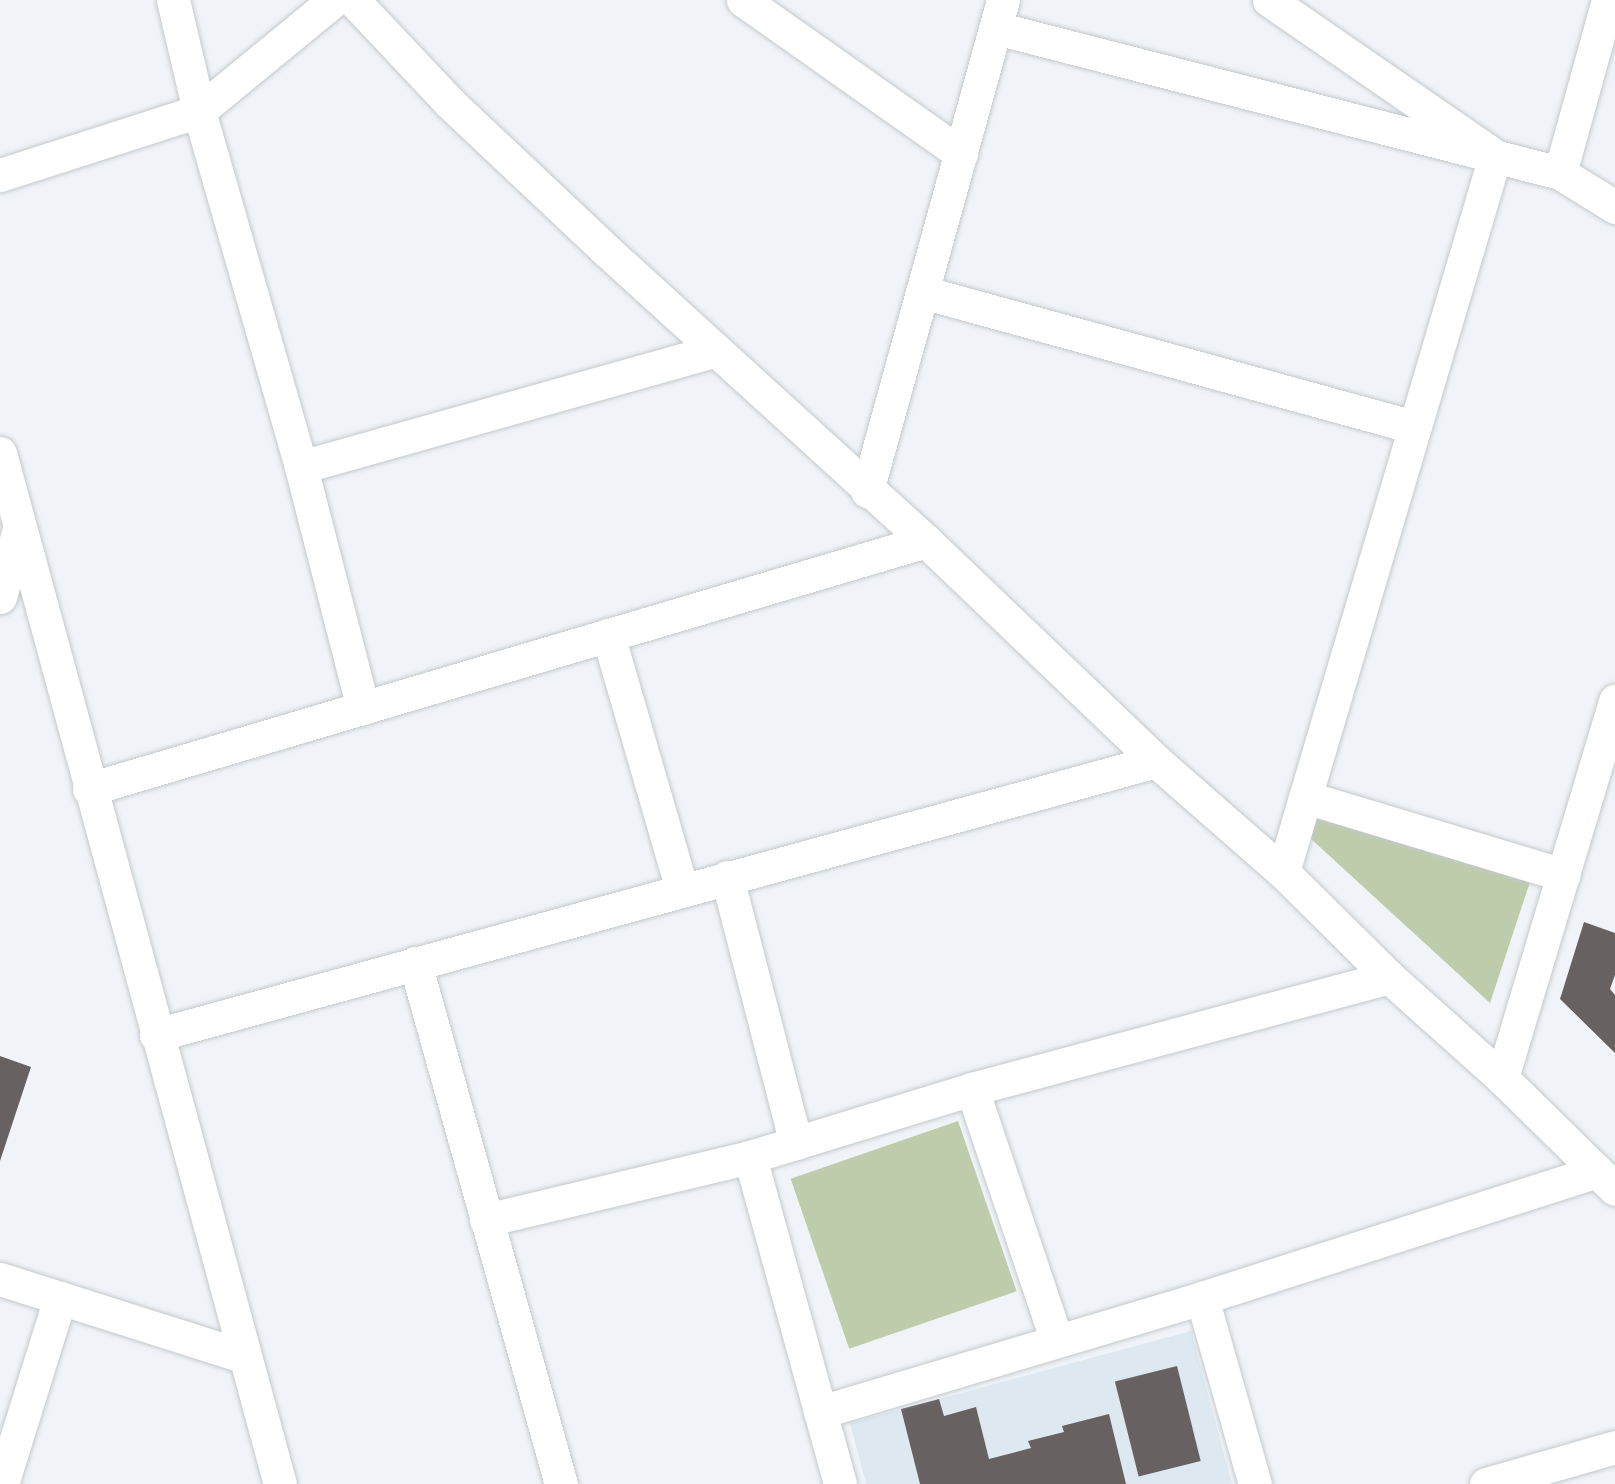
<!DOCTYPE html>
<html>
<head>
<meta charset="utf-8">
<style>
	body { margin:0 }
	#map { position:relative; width:1615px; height:1484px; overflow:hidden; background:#f0f4f8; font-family:"Asap Condensed",sans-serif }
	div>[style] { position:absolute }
	.built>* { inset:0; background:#dde8f1 }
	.green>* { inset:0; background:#beccab; transform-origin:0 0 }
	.building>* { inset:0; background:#676261; transform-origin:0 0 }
	.roads { filter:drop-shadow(0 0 2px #c4c9cc) drop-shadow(0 0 2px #c4c9cc) }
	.minor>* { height:33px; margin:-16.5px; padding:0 16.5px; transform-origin:16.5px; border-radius:16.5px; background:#fff }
	.major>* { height:33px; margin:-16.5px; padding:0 16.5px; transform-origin:16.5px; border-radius:16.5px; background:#fff }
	span { translate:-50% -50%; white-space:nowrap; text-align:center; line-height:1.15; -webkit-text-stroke:6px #f0f4f8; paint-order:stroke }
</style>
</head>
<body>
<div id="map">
	<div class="built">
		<div style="clip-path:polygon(1191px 1331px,1232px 1484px,866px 1484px,850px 1423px)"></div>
	</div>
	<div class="green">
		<div style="clip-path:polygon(1317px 816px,1530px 882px,1490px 1003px,1310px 838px)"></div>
		<div style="left:958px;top:1121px;width:180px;height:177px;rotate:71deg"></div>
	</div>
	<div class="building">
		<div style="clip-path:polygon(1584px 922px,1615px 933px,1615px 975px,1610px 989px,1615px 995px,1615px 1053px,1560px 999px)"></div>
		<div style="clip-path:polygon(0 1056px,31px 1067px,0 1161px)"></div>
		<div style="left:1177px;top:1366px;width:98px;height:64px;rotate:76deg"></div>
		<div style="clip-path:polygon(939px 1399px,944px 1416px,976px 1407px,989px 1459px,1031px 1448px,1028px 1441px,1064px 1432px,1062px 1426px,1109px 1414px,1126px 1484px,920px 1484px,901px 1409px)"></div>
	</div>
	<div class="roads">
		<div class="minor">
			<div style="left:173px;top:0;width:114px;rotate:76.8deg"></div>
			<div style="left:199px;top:111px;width:370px;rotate:74deg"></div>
			<div style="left:301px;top:467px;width:249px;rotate:75.6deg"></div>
			<div style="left:743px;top:0;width:267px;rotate:35.2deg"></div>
			<div style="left:1269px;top:0;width:275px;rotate:34.6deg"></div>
			<div style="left:1495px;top:156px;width:747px;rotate:106.49deg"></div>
			<div style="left:996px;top:28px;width:582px;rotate:14.42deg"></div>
			<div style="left:1560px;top:173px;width:65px;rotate:31.7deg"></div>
			<div style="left:1560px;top:173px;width:180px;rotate:-74.5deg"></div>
			<div style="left:0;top:175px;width:209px;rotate:-17.8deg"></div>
			<div style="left:199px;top:111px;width:175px;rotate:-39.4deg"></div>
			<div style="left:922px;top:292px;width:510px;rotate:15.34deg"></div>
			<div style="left:0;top:453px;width:1068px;rotate:74.81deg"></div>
			<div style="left:301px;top:467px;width:431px;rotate:-15.7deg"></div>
			<div style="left:867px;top:491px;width:509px;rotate:-74.52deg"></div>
			<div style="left:0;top:597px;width:71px;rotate:-74.4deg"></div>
			<div style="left:608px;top:635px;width:265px;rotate:73.8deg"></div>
			<div style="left:89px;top:789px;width:873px;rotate:-16.5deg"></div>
			<div style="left:1305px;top:797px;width:270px;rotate:16.8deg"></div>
			<div style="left:727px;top:877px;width:275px;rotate:75.5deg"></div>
			<div style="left:415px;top:963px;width:541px;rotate:74.35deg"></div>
			<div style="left:156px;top:1035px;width:1037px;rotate:-15.32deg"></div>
			<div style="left:1502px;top:1078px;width:394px;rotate:-73.3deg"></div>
			<div style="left:972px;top:1089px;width:264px;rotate:71.4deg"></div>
			<div style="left:750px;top:1157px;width:339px;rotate:74.6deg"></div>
			<div style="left:486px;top:1220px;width:271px;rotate:-13.4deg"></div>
			<div style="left:750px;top:1157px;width:232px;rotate:-17deg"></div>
			<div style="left:972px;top:1089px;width:432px;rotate:-15deg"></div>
			<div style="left:0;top:1279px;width:255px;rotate:17.6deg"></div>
			<div style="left:1202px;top:1298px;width:193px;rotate:74.1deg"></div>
			<div style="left:820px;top:1412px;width:399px;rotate:-16.6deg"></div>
			<div style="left:1202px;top:1298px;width:415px;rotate:-17.8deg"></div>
			<div style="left:2px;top:1484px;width:195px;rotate:-72.7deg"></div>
			<div style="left:1486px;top:1484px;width:134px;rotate:-16deg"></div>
		</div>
		<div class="major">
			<div style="left:353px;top:0;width:141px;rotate:46.7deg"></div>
			<div style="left:450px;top:103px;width:214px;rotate:43.3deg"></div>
			<div style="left:606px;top:250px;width:433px;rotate:42.3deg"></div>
			<div style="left:926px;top:541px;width:318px;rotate:43.7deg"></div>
			<div style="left:1156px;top:761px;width:169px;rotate:41.2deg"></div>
			<div style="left:1283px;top:872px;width:149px;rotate:44.7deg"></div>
			<div style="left:1389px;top:977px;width:152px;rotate:41.8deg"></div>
			<div style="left:1502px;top:1078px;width:158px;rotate:44.5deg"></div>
		</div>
	</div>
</div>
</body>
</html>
